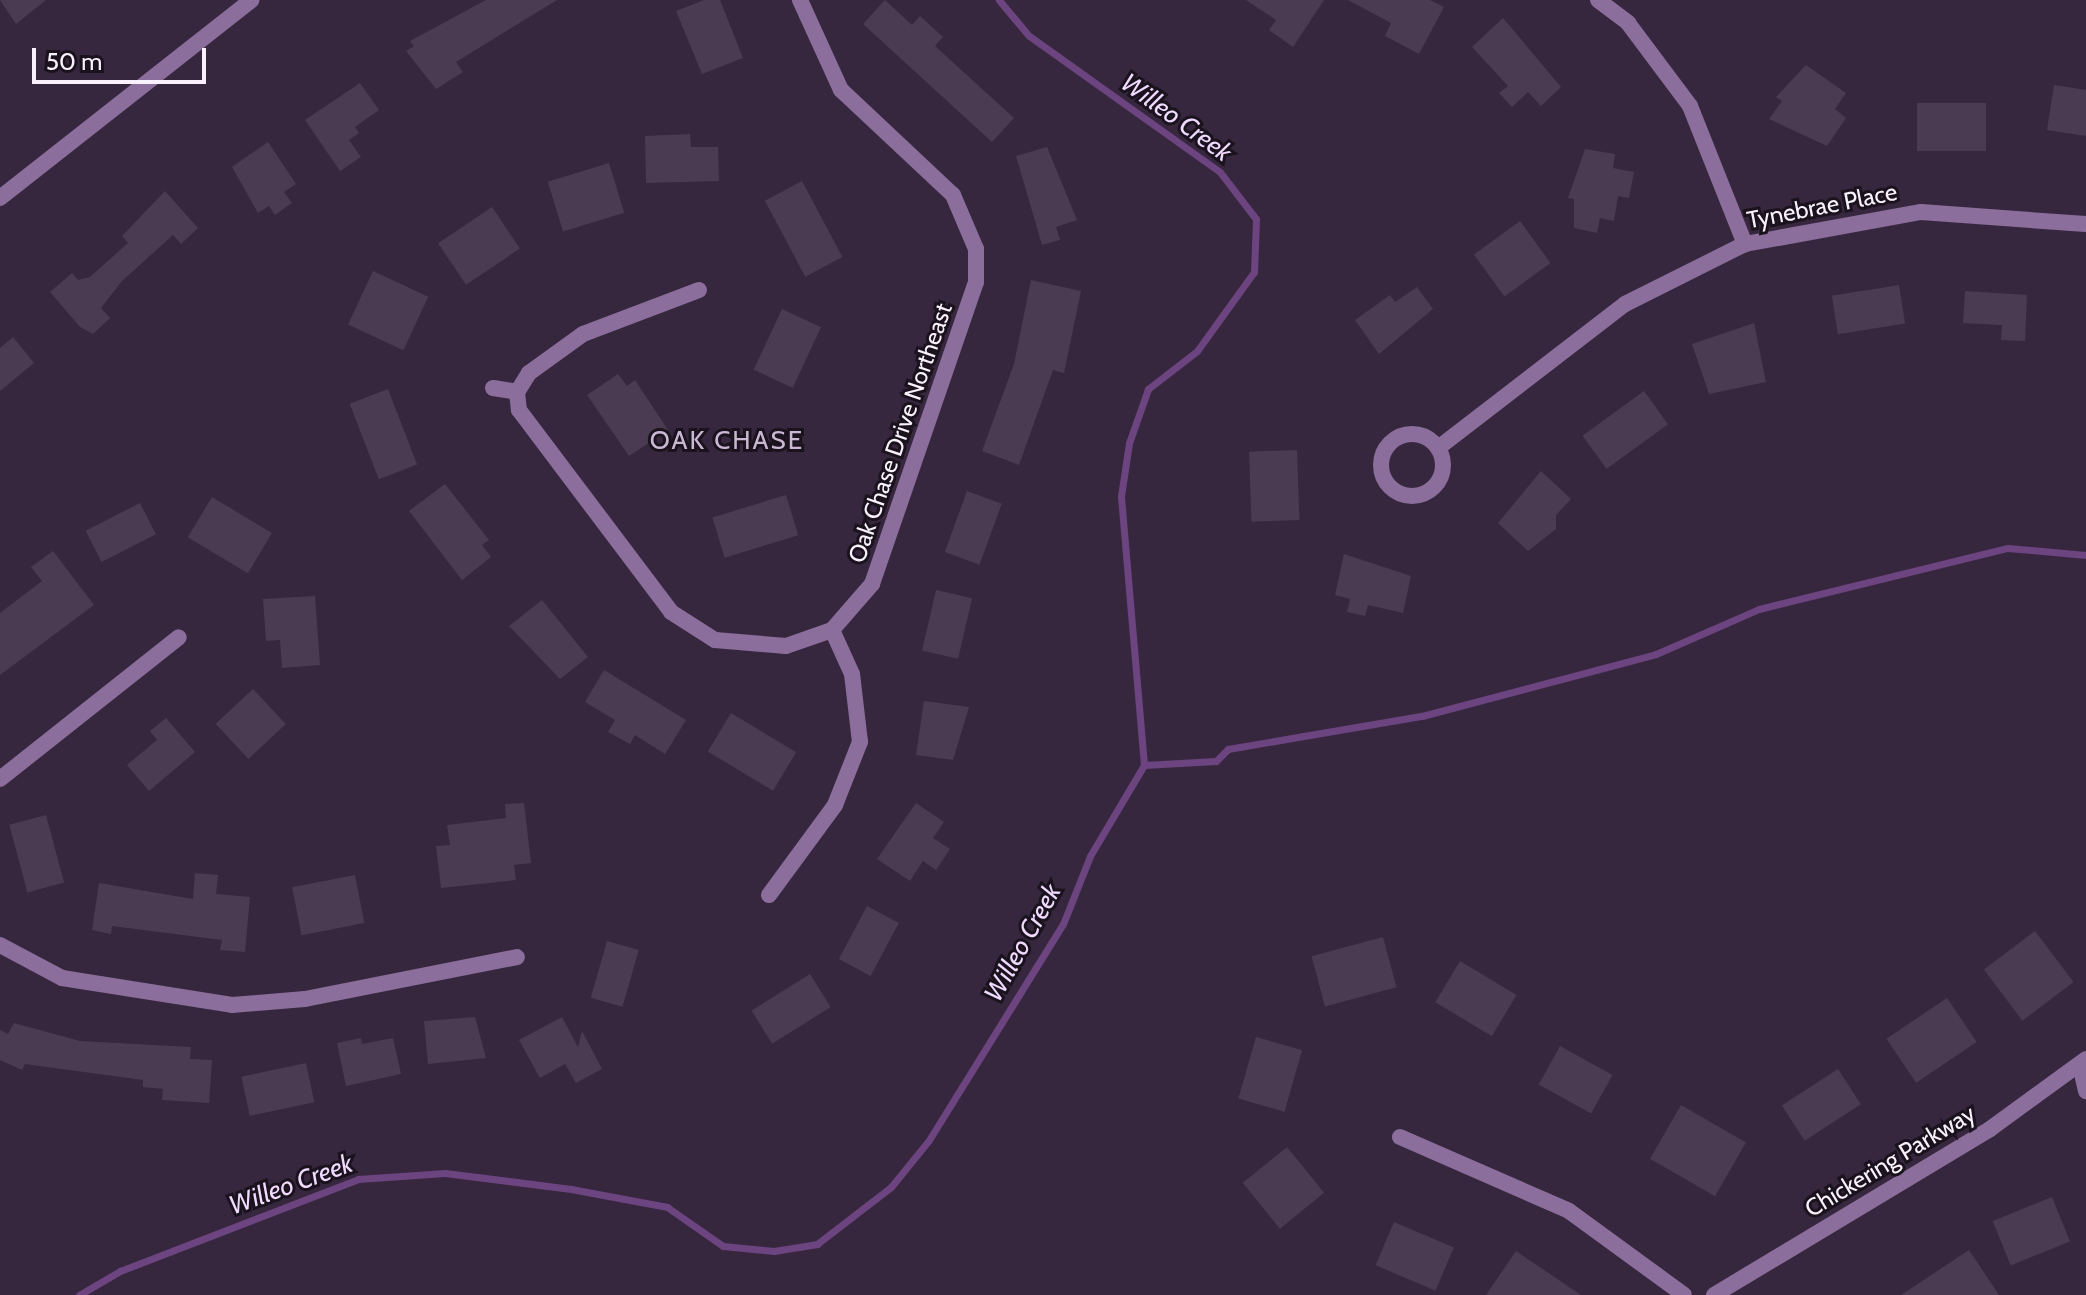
<!DOCTYPE html>
<html>
<head>
<meta charset="utf-8">
<style>
	body { margin:0 }
	#map { position:relative; width:2086px; height:1295px; overflow:hidden; background:#36273e; font-family:Cabin,sans-serif }
	div>[style] { position:absolute }
	.stream>* { height:7px; margin:-3.5px; padding:0 3.5px; transform-origin:3.5px; border-radius:3.5px; background:#6c4480 }
	.building>* { inset:0; background:#4a3b52; transform-origin:0 0 }
	.street>* { height:16px; margin:-8px; padding:0 8px; transform-origin:8px; border-radius:8px; background:#8b6e9b }
	.street>.ring { margin:-8px; padding:0; box-sizing:content-box; background:none; border:16px solid #8b6e9b; border-radius:50% }
	span { translate:-50% -50%; white-space:nowrap; text-align:center; line-height:1.15; -webkit-text-stroke:6px #1a131d; paint-order:stroke }
	.street-label { font-size:24px; color:#f9f2fe }
	.water-label { font-size:26px; color:#f1daff; font-style:italic }
	.neighbourhood-label { font-size:26px; color:#cab7d4; letter-spacing:2px }
	.scale { position:absolute; left:32px; top:48px; width:174px; height:36px; box-sizing:border-box; border:4px solid #f9f2fe; border-top:0; padding-left:10px; font-size:24px; line-height:28px; white-space:nowrap; color:#f9f2fe; -webkit-text-stroke:6px #1a131d; paint-order:stroke }
</style>
</head>
<body>
<div id="map">
	<div class="stream">
		<div style="left:1144px;top:765px;width:72px;rotate:-3.2deg"></div>
		<div style="left:1216px;top:761px;width:17px;rotate:-45deg"></div>
		<div style="left:1228px;top:749px;width:197px;rotate:-9.7deg"></div>
		<div style="left:1422px;top:716px;width:242px;rotate:-14.8deg"></div>
		<div style="left:1656px;top:654px;width:112px;rotate:-23.6deg"></div>
		<div style="left:1759px;top:609px;width:256px;rotate:-13.8deg"></div>
		<div style="left:2008px;top:548px;width:78px;rotate:5.1deg"></div>
		<div style="left:79px;top:1295px;width:48px;rotate:-30.3deg"></div>
		<div style="left:120px;top:1271px;width:255px;rotate:-21.1deg"></div>
		<div style="left:358px;top:1179px;width:87px;rotate:-3.9deg"></div>
		<div style="left:445px;top:1173px;width:127px;rotate:7.2deg"></div>
		<div style="left:571px;top:1189px;width:98px;rotate:10.6deg"></div>
		<div style="left:667px;top:1207px;width:68px;rotate:34.9deg"></div>
		<div style="left:723px;top:1246px;width:51px;rotate:5.6deg"></div>
		<div style="left:774px;top:1251px;width:44px;rotate:-9.2deg"></div>
		<div style="left:817px;top:1244px;width:93px;rotate:-37.6deg"></div>
		<div style="left:891px;top:1187px;width:60px;rotate:-51deg"></div>
		<div style="left:929px;top:1140px;width:254px;rotate:-58.2deg"></div>
		<div style="left:1063px;top:924px;width:73px;rotate:-68.3deg"></div>
		<div style="left:1090px;top:856px;width:106px;rotate:-59.3deg"></div>
		<div style="left:1144px;top:765px;width:270px;rotate:-94.9deg"></div>
		<div style="left:1121px;top:496px;width:54px;rotate:-81.4deg"></div>
		<div style="left:1129px;top:443px;width:57px;rotate:-70.6deg"></div>
		<div style="left:1148px;top:389px;width:62px;rotate:-37.8deg"></div>
		<div style="left:1197px;top:351px;width:97px;rotate:-54.2deg"></div>
		<div style="left:1254px;top:272px;width:53px;rotate:-87.8deg"></div>
		<div style="left:1256px;top:219px;width:59px;rotate:-127.5deg"></div>
		<div style="left:1220px;top:172px;width:234px;rotate:-144.5deg"></div>
		<div style="left:1029px;top:36px;width:47px;rotate:-129.8deg"></div>
	</div>
	<div class="building">
		<div style="clip-path:polygon(0 0,46px 0,16px 24px)"></div>
		<div style="clip-path:polygon(486px 0,557px 0,456px 62px,463px 72px,436px 89px,406px 51px,414px 46px,410px 41px)"></div>
		<div style="clip-path:polygon(704px 0,720px 0,743px 58px,702px 74px,676px 11px)"></div>
		<div style="clip-path:polygon(885px 0,912px 25px,920px 16px,943px 37px,935px 46px,1014px 118px,992px 142px,863px 24px)"></div>
		<div style="clip-path:polygon(1246px 0,1324px 0,1293px 47px,1269px 30px,1276px 20px)"></div>
		<div style="clip-path:polygon(1348px 0,1430px 0,1444px 7px,1419px 54px,1385px 36px,1391px 23px)"></div>
		<div style="clip-path:polygon(1503px 18px,1561px 87px,1541px 106px,1528px 92px,1512px 107px,1499px 93px,1508px 86px,1472px 47px)"></div>
		<div style="clip-path:polygon(1806px 65px,1846px 93px,1835px 109px,1846px 118px,1827px 146px,1769px 119px,1782px 101px,1776px 97px)"></div>
		<div style="clip-path:polygon(360px 83px,379px 110px,355px 127px,359px 133px,349px 140px,361px 157px,340px 171px,305px 120px)"></div>
		<div style="clip-path:polygon(2054px 85px,2086px 90px,2086px 136px,2047px 130px)"></div>
		<div style="left:1917px;top:103px;width:69px;height:48px"></div>
		<div style="clip-path:polygon(690px 134px,691px 147px,718px 147px,719px 181px,646px 183px,645px 136px)"></div>
		<div style="clip-path:polygon(268px 142px,296px 184px,284px 192px,292px 203px,275px 215px,269px 206px,258px 213px,232px 167px)"></div>
		<div style="clip-path:polygon(1047px 147px,1077px 220px,1056px 227px,1060px 240px,1042px 245px,1016px 156px)"></div>
		<div style="clip-path:polygon(1585px 149px,1615px 154px,1613px 168px,1634px 172px,1629px 198px,1618px 196px,1614px 221px,1600px 218px,1597px 233px,1574px 228px,1574px 199px,1568px 198px)"></div>
		<div style="left:609px;top:163px;width:52px;height:64px;rotate:73deg"></div>
		<div style="left:802px;top:181px;width:86px;height:42px;rotate:62deg"></div>
		<div style="clip-path:polygon(165px 191px,198px 228px,181px 244px,173px 235px,122px 281px,101px 308px,110px 318px,93px 334px,80px 327px,50px 292px,72px 273px,78px 280px,90px 277px,128px 243px,122px 236px)"></div>
		<div style="left:492px;top:207px;width:50px;height:65px;rotate:56deg"></div>
		<div style="left:1520px;top:221px;width:52px;height:57px;rotate:54deg"></div>
		<div style="left:373px;top:271px;width:61px;height:59px;rotate:25deg"></div>
		<div style="clip-path:polygon(1031px 280px,1081px 291px,1064px 373px,1053px 370px,1019px 465px,982px 451px,1014px 364px)"></div>
		<div style="left:1899px;top:285px;width:39px;height:68px;rotate:81deg"></div>
		<div style="clip-path:polygon(1417px 287px,1433px 309px,1379px 354px,1355px 320px,1390px 295px,1395px 302px)"></div>
		<div style="clip-path:polygon(1965px 291px,2027px 295px,2025px 341px,2001px 340px,2002px 325px,1963px 323px)"></div>
		<div style="left:782px;top:309px;width:43px;height:67px;rotate:25deg"></div>
		<div style="clip-path:polygon(1754px 323px,1766px 382px,1709px 394px,1692px 344px)"></div>
		<div style="clip-path:polygon(13px 337px,34px 363px,0 391px,0 348px)"></div>
		<div style="clip-path:polygon(618px 374px,627px 386px,635px 380px,668px 430px,629px 456px,587px 395px)"></div>
		<div style="left:388px;top:389px;width:81px;height:41px;rotate:69deg"></div>
		<div style="left:1644px;top:391px;width:41px;height:76px;rotate:54deg"></div>
		<div style="left:1297px;top:450px;width:70px;height:48px;rotate:88deg"></div>
		<div style="clip-path:polygon(1541px 471px,1571px 499px,1556px 515px,1556px 529px,1528px 551px,1498px 523px)"></div>
		<div style="clip-path:polygon(445px 484px,489px 540px,482px 545px,491px 557px,462px 580px,409px 511px)"></div>
		<div style="left:967px;top:491px;width:37px;height:65px;rotate:20deg"></div>
		<div style="left:786px;top:495px;width:42px;height:77px;rotate:73deg"></div>
		<div style="left:212px;top:497px;width:70px;height:47px;rotate:31deg"></div>
		<div style="left:140px;top:503px;width:35px;height:61px;rotate:63deg"></div>
		<div style="clip-path:polygon(53px 551px,94px 605px,0 675px,0 613px,42px 581px,31px 567px)"></div>
		<div style="clip-path:polygon(1344px 554px,1411px 576px,1403px 613px,1368px 605px,1365px 616px,1347px 612px,1350px 599px,1335px 595px)"></div>
		<div style="left:936px;top:590px;width:37px;height:62px;rotate:13deg"></div>
		<div style="clip-path:polygon(315px 596px,320px 665px,282px 668px,280px 640px,266px 641px,263px 599px)"></div>
		<div style="clip-path:polygon(542px 600px,588px 657px,560px 679px,509px 626px)"></div>
		<div style="clip-path:polygon(604px 670px,686px 720px,665px 754px,635px 735px,630px 744px,608px 732px,615px 720px,585px 702px)"></div>
		<div style="left:253px;top:689px;width:48px;height:51px;rotate:47deg"></div>
		<div style="clip-path:polygon(924px 701px,969px 707px,953px 760px,916px 755px)"></div>
		<div style="left:731px;top:713px;width:76px;height:45px;rotate:31deg"></div>
		<div style="clip-path:polygon(166px 718px,195px 752px,149px 791px,127px 765px,157px 740px,150px 731px)"></div>
		<div style="clip-path:polygon(524px 803px,531px 863px,514px 865px,516px 880px,441px 888px,436px 846px,450px 845px,447px 825px,506px 818px,505px 804px)"></div>
		<div style="clip-path:polygon(916px 803px,944px 822px,933px 838px,950px 849px,936px 870px,923px 861px,910px 881px,877px 859px)"></div>
		<div style="left:46px;top:815px;width:70px;height:38px;rotate:75deg"></div>
		<div style="clip-path:polygon(195px 873px,218px 875px,216px 894px,250px 897px,245px 952px,220px 950px,222px 940px,112px 926px,111px 934px,92px 930px,99px 883px,193px 899px)"></div>
		<div style="left:355px;top:875px;width:49px;height:64px;rotate:79deg"></div>
		<div style="left:867px;top:906px;width:36px;height:60px;rotate:28deg"></div>
		<div style="left:2035px;top:931px;width:64px;height:64px;rotate:53deg"></div>
		<div style="left:1383px;top:937px;width:52px;height:74px;rotate:75deg"></div>
		<div style="left:607px;top:941px;width:33px;height:59px;rotate:16deg"></div>
		<div style="left:1460px;top:961px;width:66px;height:48px;rotate:31deg"></div>
		<div style="left:810px;top:974px;width:39px;height:69px;rotate:58deg"></div>
		<div style="left:1947px;top:998px;width:53px;height:73px;rotate:56deg"></div>
		<div style="clip-path:polygon(475px 1017px,486px 1058px,428px 1064px,424px 1021px)"></div>
		<div style="clip-path:polygon(562px 1017px,578px 1047px,582px 1031px,602px 1069px,576px 1083px,565px 1064px,540px 1078px,519px 1040px)"></div>
		<div style="clip-path:polygon(14px 1023px,80px 1041px,191px 1047px,190px 1059px,212px 1060px,209px 1103px,162px 1100px,163px 1089px,143px 1087px,143px 1080px,25px 1064px,22px 1070px,0 1060px,0 1030px,8px 1034px)"></div>
		<div style="left:1256px;top:1037px;width:48px;height:64px;rotate:16deg"></div>
		<div style="clip-path:polygon(361px 1038px,362px 1044px,393px 1038px,401px 1074px,346px 1086px,337px 1043px)"></div>
		<div style="left:1560px;top:1046px;width:60px;height:44px;rotate:29deg"></div>
		<div style="left:306px;top:1063px;width:40px;height:66px;rotate:78deg"></div>
		<div style="left:1838px;top:1069px;width:42px;height:67px;rotate:57deg"></div>
		<div style="left:1681px;top:1105px;width:75px;height:62px;rotate:30deg"></div>
		<div style="left:1287px;top:1147px;width:59px;height:57px;rotate:51deg"></div>
		<div style="left:2052px;top:1197px;width:48px;height:64px;rotate:68deg"></div>
		<div style="left:1394px;top:1222px;width:65px;height:47px;rotate:23deg"></div>
		<div style="clip-path:polygon(1969px 1250px,1999px 1295px,1901px 1295px)"></div>
		<div style="clip-path:polygon(1516px 1251px,1581px 1295px,1486px 1295px)"></div>
	</div>
	<div class="street">
		<div style="left:1598px;top:0;width:38px;rotate:37deg"></div>
		<div style="left:1628px;top:23px;width:104px;rotate:53.2deg"></div>
		<div style="left:1690px;top:106px;width:149px;rotate:68.3deg"></div>
		<div style="left:0;top:198px;width:320px;rotate:-38.2deg"></div>
		<div style="left:699px;top:290px;width:124px;rotate:159.2deg"></div>
		<div style="left:583px;top:334px;width:67px;rotate:144.2deg"></div>
		<div style="left:529px;top:373px;width:22px;rotate:122deg"></div>
		<div style="left:517px;top:392px;width:18px;rotate:84deg"></div>
		<div style="left:519px;top:410px;width:253px;rotate:53deg"></div>
		<div style="left:671px;top:612px;width:52px;rotate:32.5deg"></div>
		<div style="left:715px;top:640px;width:71px;rotate:4.8deg"></div>
		<div style="left:786px;top:646px;width:49px;rotate:-19.2deg"></div>
		<div style="left:832px;top:630px;width:61px;rotate:-49deg"></div>
		<div style="left:872px;top:584px;width:319px;rotate:-71deg"></div>
		<div style="left:976px;top:282px;width:33px;rotate:-90deg"></div>
		<div style="left:976px;top:249px;width:59px;rotate:-113.1deg"></div>
		<div style="left:953px;top:195px;width:154px;rotate:-136.8deg"></div>
		<div style="left:841px;top:90px;width:99px;rotate:-114.5deg"></div>
		<div style="left:493px;top:388px;width:24px;rotate:9deg"></div>
		<div class="ring" style="left:1381px;top:434px;width:46px;height:46px"></div>
		<div style="left:1438px;top:448px;width:236px;rotate:-37.6deg"></div>
		<div style="left:1625px;top:304px;width:134px;rotate:-26.6deg"></div>
		<div style="left:1745px;top:244px;width:179px;rotate:-10.3deg"></div>
		<div style="left:1921px;top:212px;width:165px;rotate:4.2deg"></div>
		<div style="left:0;top:779px;width:228px;rotate:-38.4deg"></div>
		<div style="left:769px;top:895px;width:112px;rotate:-53.7deg"></div>
		<div style="left:835px;top:805px;width:68px;rotate:-68.4deg"></div>
		<div style="left:860px;top:742px;width:68px;rotate:-96.7deg"></div>
		<div style="left:852px;top:674px;width:48px;rotate:-114.4deg"></div>
		<div style="left:0;top:945px;width:70px;rotate:28deg"></div>
		<div style="left:62px;top:978px;width:172px;rotate:9deg"></div>
		<div style="left:232px;top:1005px;width:73px;rotate:-4.7deg"></div>
		<div style="left:305px;top:999px;width:216px;rotate:-11.2deg"></div>
		<div style="left:2080px;top:1065px;width:27px;rotate:77deg"></div>
		<div style="left:1400px;top:1137px;width:184px;rotate:23.6deg"></div>
		<div style="left:1569px;top:1211px;width:142px;rotate:36.1deg"></div>
		<div style="left:1714px;top:1295px;width:322px;rotate:-31deg"></div>
		<div style="left:1990px;top:1129px;width:119px;rotate:-36.1deg"></div>
	</div>
	<div class="street-label">
		<span style="left:1822px;top:206px;rotate:-11deg">Tynebrae Place</span>
		<span style="left:900px;top:433px;rotate:-71deg">Oak Chase Drive Northeast</span>
		<span style="left:1890px;top:1161px;rotate:-31deg">Chickering Parkway</span>
	</div>
	<div class="water-label">
		<span style="left:1176px;top:118px;rotate:36deg">Willeo Creek</span>
		<span style="left:1023px;top:943px;rotate:-61deg">Willeo Creek</span>
		<span style="left:291px;top:1185px;rotate:-20deg">Willeo Creek</span>
	</div>
	<div class="neighbourhood-label">
		<span style="left:727px;top:441px">OAK CHASE</span>
	</div>
	<div class="scale">50 m</div>
</div>
</body>
</html>
